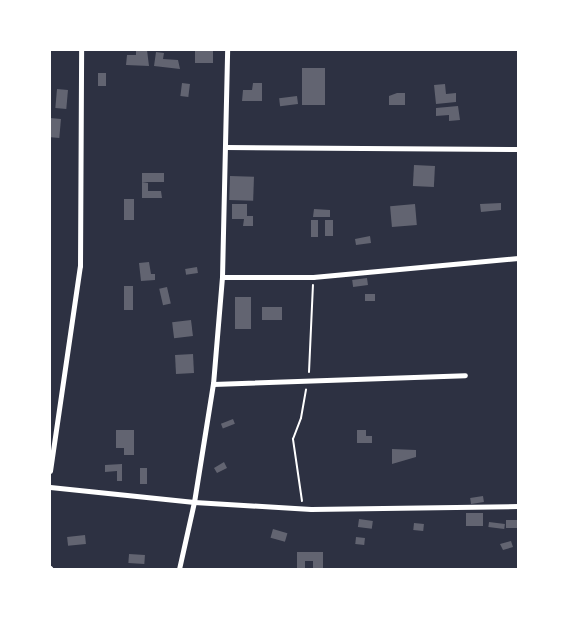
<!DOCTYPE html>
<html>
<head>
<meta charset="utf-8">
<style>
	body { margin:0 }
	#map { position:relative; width:568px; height:619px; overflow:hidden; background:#2d3142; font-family:Quicksand,sans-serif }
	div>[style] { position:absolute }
	.building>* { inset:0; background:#626471; transform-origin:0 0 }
	.path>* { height:2px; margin:-1px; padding:0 1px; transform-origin:1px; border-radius:1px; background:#fff }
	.minor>* { height:5px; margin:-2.5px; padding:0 2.5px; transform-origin:2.5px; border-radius:2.5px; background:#fff }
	span { translate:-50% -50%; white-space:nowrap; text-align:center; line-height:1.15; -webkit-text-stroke:4.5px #fff; paint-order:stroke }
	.frame { position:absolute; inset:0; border:51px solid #fff; pointer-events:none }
</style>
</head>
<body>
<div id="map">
	<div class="building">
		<div style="clip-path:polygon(136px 50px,147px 50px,149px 66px,126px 65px,127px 55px,136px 55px)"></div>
		<div style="left:195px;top:50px;width:18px;height:13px"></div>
		<div style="clip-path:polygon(156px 52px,164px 53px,163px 59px,178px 60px,180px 69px,154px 66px)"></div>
		<div style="left:302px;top:68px;width:23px;height:37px"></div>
		<div style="left:98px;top:73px;width:8px;height:13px"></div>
		<div style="left:182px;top:83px;width:8px;height:13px;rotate:7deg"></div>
		<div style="clip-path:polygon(253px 83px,262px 83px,262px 101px,242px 101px,243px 90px,252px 90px)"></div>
		<div style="clip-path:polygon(445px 84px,446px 94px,456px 93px,456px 102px,436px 104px,434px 85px)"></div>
		<div style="left:57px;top:89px;width:11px;height:19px;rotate:5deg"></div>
		<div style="clip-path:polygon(397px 93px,405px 93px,405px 105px,389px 105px,389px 96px)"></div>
		<div style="left:297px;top:96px;width:8px;height:18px;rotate:83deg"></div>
		<div style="clip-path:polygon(458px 106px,460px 120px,449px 121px,449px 115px,436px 116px,436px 108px)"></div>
		<div style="left:50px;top:118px;width:11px;height:19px;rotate:5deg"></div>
		<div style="left:414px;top:165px;width:21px;height:21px;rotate:3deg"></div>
		<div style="left:142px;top:173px;width:22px;height:9px"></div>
		<div style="left:230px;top:176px;width:24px;height:24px;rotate:2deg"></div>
		<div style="clip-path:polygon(142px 182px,148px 183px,148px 191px,161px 191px,162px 198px,142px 198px)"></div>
		<div style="left:124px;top:199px;width:10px;height:21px"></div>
		<div style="clip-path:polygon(501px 203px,501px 210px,481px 212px,480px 204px)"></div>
		<div style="clip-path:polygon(232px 204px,247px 204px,247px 216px,253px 216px,253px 226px,243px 226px,244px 219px,232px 219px)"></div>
		<div style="left:415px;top:204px;width:21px;height:25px;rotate:85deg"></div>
		<div style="clip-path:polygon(314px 209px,330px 210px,330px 217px,313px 217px)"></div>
		<div style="left:311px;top:220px;width:7px;height:17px"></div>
		<div style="left:325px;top:220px;width:8px;height:16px"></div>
		<div style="clip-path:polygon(370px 236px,371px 243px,356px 245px,355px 239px)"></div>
		<div style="clip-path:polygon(149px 262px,151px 274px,155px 274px,155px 280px,141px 281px,139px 263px)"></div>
		<div style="left:197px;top:267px;width:6px;height:12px;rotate:81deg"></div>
		<div style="left:367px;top:278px;width:7px;height:15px;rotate:82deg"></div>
		<div style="left:124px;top:286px;width:9px;height:24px"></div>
		<div style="left:167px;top:287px;width:17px;height:8px;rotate:77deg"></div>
		<div style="left:375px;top:294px;width:7px;height:10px;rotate:90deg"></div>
		<div style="left:235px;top:297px;width:16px;height:32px"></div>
		<div style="left:282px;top:307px;width:13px;height:20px;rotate:90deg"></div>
		<div style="left:191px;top:320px;width:16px;height:19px;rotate:83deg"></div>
		<div style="left:193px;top:354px;width:19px;height:18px;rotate:87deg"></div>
		<div style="left:233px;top:419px;width:5px;height:13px;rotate:68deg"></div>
		<div style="clip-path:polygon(116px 430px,134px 430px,134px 455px,124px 455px,124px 448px,116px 448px)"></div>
		<div style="clip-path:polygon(357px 430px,366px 430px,366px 436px,372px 436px,372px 443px,357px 443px)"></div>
		<div style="clip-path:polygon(392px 449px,416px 450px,416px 457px,392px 464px)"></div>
		<div style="clip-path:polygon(224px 462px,227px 468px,217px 473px,214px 468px)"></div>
		<div style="clip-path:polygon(122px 464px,122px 481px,117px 481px,117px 471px,105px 472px,105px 465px)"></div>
		<div style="left:140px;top:468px;width:7px;height:16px"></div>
		<div style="left:483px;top:496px;width:6px;height:13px;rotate:81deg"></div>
		<div style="left:466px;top:513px;width:17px;height:13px"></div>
		<div style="left:359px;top:519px;width:14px;height:8px;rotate:8deg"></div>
		<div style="left:517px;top:520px;width:8px;height:11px;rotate:90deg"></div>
		<div style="left:489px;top:522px;width:16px;height:5px;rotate:7deg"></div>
		<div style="left:414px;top:523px;width:10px;height:7px;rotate:6deg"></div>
		<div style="left:273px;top:529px;width:15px;height:9px;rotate:16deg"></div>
		<div style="left:85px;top:535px;width:9px;height:18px;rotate:84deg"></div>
		<div style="left:356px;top:537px;width:9px;height:7px;rotate:6deg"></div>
		<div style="clip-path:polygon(511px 541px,513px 547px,503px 550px,500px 544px)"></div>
		<div style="clip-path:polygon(297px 552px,323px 552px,323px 569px,313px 569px,313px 561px,305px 561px,305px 569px,297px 569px)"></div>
		<div style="left:129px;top:554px;width:16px;height:9px;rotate:4deg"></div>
	</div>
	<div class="path">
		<div style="left:309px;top:372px;width:87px;rotate:-87.4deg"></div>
		<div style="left:302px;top:501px;width:63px;rotate:-98.3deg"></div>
		<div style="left:293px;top:439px;width:22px;rotate:-69deg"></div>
		<div style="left:301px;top:418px;width:29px;rotate:-80deg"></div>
	</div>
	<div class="minor">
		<div style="left:225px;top:147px;width:293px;rotate:0.4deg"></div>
		<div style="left:222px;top:277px;width:91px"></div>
		<div style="left:313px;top:277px;width:206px;rotate:-5.3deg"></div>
		<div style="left:213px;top:384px;width:252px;rotate:-2deg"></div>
		<div style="left:50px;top:471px;width:207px;rotate:-81.7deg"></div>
		<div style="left:80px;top:266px;width:216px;rotate:-89.7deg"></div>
		<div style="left:50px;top:487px;width:145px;rotate:5.9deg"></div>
		<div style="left:194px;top:502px;width:117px;rotate:3.4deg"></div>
		<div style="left:311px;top:509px;width:207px;rotate:-0.8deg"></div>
		<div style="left:50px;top:568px;width:1px;rotate:45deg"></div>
		<div style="left:179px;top:569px;width:69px;rotate:-77.4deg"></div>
		<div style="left:194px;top:502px;width:120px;rotate:-80.9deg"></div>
		<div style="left:213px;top:384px;width:107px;rotate:-85.2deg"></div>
		<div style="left:222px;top:277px;width:227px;rotate:-88.7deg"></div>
	</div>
	<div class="frame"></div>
</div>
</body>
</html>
